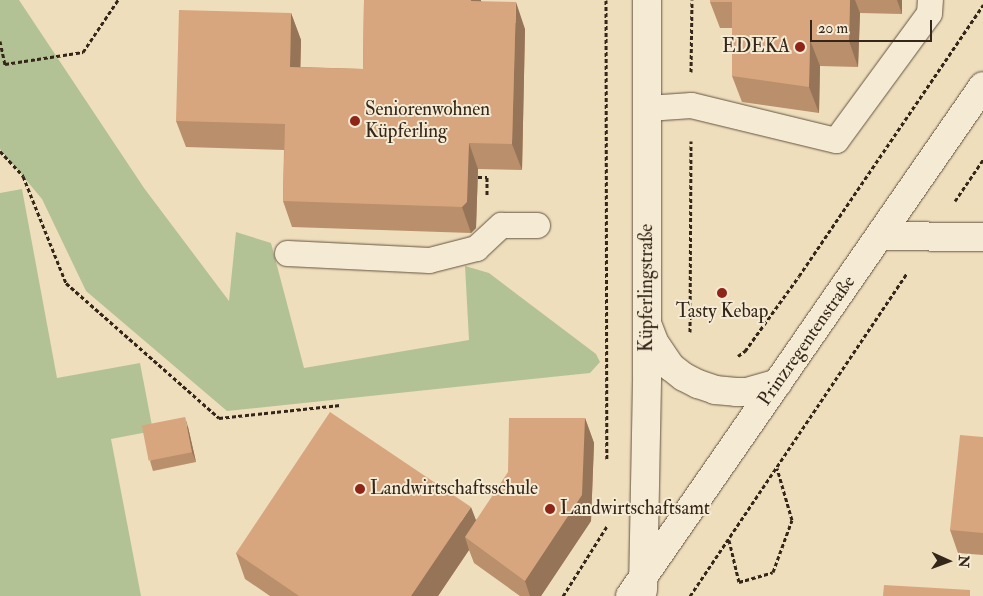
<!DOCTYPE html>
<html>
<head>
<meta charset="utf-8">
<style>
	body { margin:0 }
	#map { position:relative; width:983px; height:596px; overflow:hidden; background:#efdebc; font-family:"IM FELL Double Pica",serif }
	div>[style] { position:absolute }
	.green>* { inset:0; background:#b3c295 }
	.path>* { height:3px; margin-top:-1.5px; transform-origin:0; background:repeating-linear-gradient(90deg,#342618 0 4px,transparent 0 6.5px) }
	.roads { filter:drop-shadow(0 0 1px #635441) drop-shadow(0 0 1px #635441) }
	.lane>* { height:25px; margin:-12.5px; padding:0 12.5px; transform-origin:12.5px; border-radius:12.5px; background:#f5ead3 }
	.street>* { height:28px; margin:-14px; padding:0 14px; transform-origin:14px; border-radius:14px; background:#f5ead3 }
	.secondary>* { height:28px; margin:-14px; padding:0 14px; transform-origin:14px; border-radius:14px; background:#f5ead3 }
	.wall>* { inset:0; background:#b98f6c }
	.shaded-wall>* { inset:0; background:#967458 }
	.building>* { inset:0; background:#d7a67e; transform-origin:0 0 }
	.dots>* { width:14px; height:14px; translate:-50% -50%; box-sizing:border-box; border:2px solid #f5ead3; border-radius:50% }
	span { translate:-50% -50%; white-space:nowrap; text-align:center; line-height:1.15; -webkit-text-stroke:4px #f5ead3; paint-order:stroke }
	.poi-label { font-size:19px; color:#342618 }
	.right { translate:-100% -50%; text-align:right }
	.left { translate:0 -50%; text-align:left }
	.street-label { font-size:19px; color:#342618 }
	.north { position:absolute; left:923px; top:536px; width:50px; height:50px; -webkit-text-stroke:4px #f5ead3; paint-order:stroke; rotate:92deg; font-size:14px; font-weight:700; line-height:20px; text-align:center; color:#342618 }
	.north::after { content:''; display:block; margin:auto; width:18px; height:22px; background:#342618; clip-path:polygon(50% 0,100% 100%,50% 72%,0 100%) }
	.scale { position:absolute; left:810px; top:20px; width:122px; height:22px; box-sizing:border-box; border:2px solid #342618; border-top:0; padding-left:6px; font-size:15px; line-height:18px; white-space:nowrap; color:#342618; -webkit-text-stroke:4px #f5ead3; paint-order:stroke }
</style>
</head>
<body>
<div id="map">
	<div class="green">
		<div style="clip-path:polygon(0 0,19px 0,144px 188px,229px 301px,236px 232px,271px 243px,304px 368px,469px 340px,465px 266px,489px 273px,596px 354px,600px 362px,590px 373px,227px 411px,86px 291px,42px 199px,0 149px)"></div>
		<div style="clip-path:polygon(22px 189px,57px 378px,140px 363px,153px 431px,111px 439px,141px 596px,0 596px,0 193px)"></div>
	</div>
	<div class="path">
		<div style="left:606px;top:0;width:459px;rotate:89.9deg"></div>
		<div style="left:0;top:41px;width:24px;rotate:78deg"></div>
		<div style="left:5px;top:64px;width:79px;rotate:-8.7deg"></div>
		<div style="left:83px;top:52px;width:63px;rotate:-56.1deg"></div>
		<div style="left:691px;top:72px;width:72px;rotate:-89.2deg"></div>
		<div style="left:0;top:151px;width:34px;rotate:47deg"></div>
		<div style="left:23px;top:176px;width:115px;rotate:68.1deg"></div>
		<div style="left:66px;top:283px;width:204px;rotate:41.4deg"></div>
		<div style="left:219px;top:418px;width:122px;rotate:-6.1deg"></div>
		<div style="left:478px;top:177px;width:9px"></div>
		<div style="left:487px;top:177px;width:18px;rotate:90deg"></div>
		<div style="left:955px;top:201px;width:50px;rotate:-55.7deg"></div>
		<div style="left:690px;top:332px;width:191px;rotate:-89.7deg"></div>
		<div style="left:738px;top:356px;width:9px;rotate:-36deg"></div>
		<div style="left:745px;top:351px;width:92px;rotate:-54.2deg"></div>
		<div style="left:799px;top:276px;width:328px;rotate:-55.8deg"></div>
		<div style="left:729px;top:540px;width:43px;rotate:76.6deg"></div>
		<div style="left:739px;top:582px;width:35px;rotate:-16deg"></div>
		<div style="left:773px;top:572px;width:55px;rotate:-69.9deg"></div>
		<div style="left:792px;top:520px;width:54px;rotate:-106.1deg"></div>
		<div style="left:563px;top:596px;width:83px;rotate:-57.8deg"></div>
		<div style="left:690px;top:596px;width:389px;rotate:-56.1deg"></div>
	</div>
	<div class="roads">
		<div class="lane">
			<div style="left:647px;top:108px;width:44px;rotate:-3.9deg"></div>
			<div style="left:691px;top:105px;width:149px;rotate:13.6deg"></div>
			<div style="left:836px;top:140px;width:157px;rotate:-53.8deg"></div>
			<div style="left:929px;top:13px;width:13px;rotate:-86deg"></div>
			<div style="left:287px;top:253px;width:142px;rotate:2.8deg"></div>
			<div style="left:429px;top:260px;width:49px;rotate:-14.3deg"></div>
			<div style="left:476px;top:248px;width:34px;rotate:-43deg"></div>
			<div style="left:501px;top:225px;width:36px"></div>
		</div>
		<div class="street">
			<div style="left:880px;top:236px;width:103px;rotate:0.6deg"></div>
			<div style="left:648px;top:326px;width:17px;rotate:69deg"></div>
			<div style="left:654px;top:342px;width:30px;rotate:56deg"></div>
			<div style="left:671px;top:367px;width:16px;rotate:38deg"></div>
			<div style="left:684px;top:377px;width:16px;rotate:27deg"></div>
			<div style="left:698px;top:384px;width:18px;rotate:19deg"></div>
			<div style="left:715px;top:390px;width:21px;rotate:5deg"></div>
			<div style="left:736px;top:392px;width:11px"></div>
			<div style="left:747px;top:392px;width:32px;rotate:-16deg"></div>
			<div style="left:643px;top:590px;width:215px;rotate:-88.9deg"></div>
			<div style="left:647px;top:375px;width:375px;rotate:-90deg"></div>
		</div>
		<div class="secondary">
			<div style="left:630px;top:596px;width:620px;rotate:-55.31deg"></div>
		</div>
	</div>
	<div class="wall">
		<div style="clip-path:polygon(364px 0,481px 0,481px 1px,525px 29px,522px 170px,478px 169px,476px 228px,471px 233px,292px 227px,283px 201px,284px 150px,186px 147px,176px 121px,291px 13px,301px 40px,300px 67px,363px 69px)"></div>
		<div style="clip-path:polygon(710px 0,902px 0,902px 14px,860px 13px,858px 67px,820px 66px,819px 113px,742px 102px,732px 76px,732px 28px,720px 28px,710px 2px)"></div>
		<div style="clip-path:polygon(585px 418px,594px 443px,591px 521px,541px 596px,520px 596px,474px 563px,469px 550px,438px 596px,270px 596px,245px 579px,236px 553px,476px 520px)"></div>
		<div style="clip-path:polygon(188px 427px,196px 462px,153px 471px,150px 461px)"></div>
		<div style="clip-path:polygon(983px 437px,983px 555px,958px 553px,950px 530px)"></div>
	</div>
	<div class="shaded-wall">
		<div style="clip-path:polygon(471px 0,481px 0,480px 27px)"></div>
		<div style="clip-path:polygon(850px 0,855px 0,860px 13px,858px 67px,849px 41px)"></div>
		<div style="clip-path:polygon(897px 0,902px 0,902px 14px)"></div>
		<div style="clip-path:polygon(516px 2px,525px 29px,522px 170px,512px 144px)"></div>
		<div style="clip-path:polygon(291px 13px,301px 40px,300px 93px,290px 67px)"></div>
		<div style="clip-path:polygon(810px 40px,820px 66px,819px 113px,809px 87px)"></div>
		<div style="clip-path:polygon(469px 143px,478px 169px,476px 228px,471px 233px,462px 207px)"></div>
		<div style="clip-path:polygon(185px 417px,188px 427px,196px 462px,192px 452px)"></div>
		<div style="clip-path:polygon(585px 418px,594px 443px,591px 521px,541px 596px,530px 596px,525px 581px)"></div>
		<div style="clip-path:polygon(471px 507px,481px 533px,465px 537px,469px 550px,438px 596px,411px 596px)"></div>
	</div>
	<div class="building">
		<div style="clip-path:polygon(364px 0,471px 0,471px 1px,516px 2px,512px 144px,469px 143px,467px 202px,462px 207px,283px 201px,285px 124px,176px 121px,179px 10px,291px 13px,290px 67px,363px 69px)"></div>
		<div style="clip-path:polygon(710px 0,850px 0,849px 41px,810px 40px,809px 87px,732px 76px,732px 2px,710px 2px)"></div>
		<div style="clip-path:polygon(330px 412px,471px 507px,411px 596px,299px 596px,236px 553px)"></div>
		<div style="left:185px;top:417px;width:36px;height:44px;rotate:79deg"></div>
		<div style="clip-path:polygon(509px 418px,585px 418px,582px 495px,525px 581px,465px 537px,508px 472px)"></div>
		<div style="clip-path:polygon(960px 435px,983px 437px,983px 533px,950px 530px)"></div>
		<div style="clip-path:polygon(884px 585px,970px 590px,970px 596px,883px 596px)"></div>
	</div>
	<div class="dots">
		<div style="left:800px;top:47px;background:#8f2418"></div>
		<div style="left:355px;top:121px;background:#8f2418"></div>
		<div style="left:722px;top:293px;background:#8f2418"></div>
		<div style="left:360px;top:489px;background:#8f2418"></div>
		<div style="left:550px;top:509px;background:#8f2418"></div>
	</div>
	<div class="poi-label">
		<span class="right" style="left:790px;top:47px">EDEKA</span>
		<span class="left" style="left:365px;top:121px">Seniorenwohnen<br>Küpferling</span>
		<span style="left:722px;top:312px">Tasty Kebap</span>
		<span class="left" style="left:370px;top:489px">Landwirtschaftsschule</span>
		<span class="left" style="left:560px;top:509px">Landwirtschaftsamt</span>
	</div>
	<div class="street-label">
		<span style="left:647px;top:288px;rotate:-90deg">Küpferlingstraße</span>
		<span style="left:807px;top:341px;rotate:-55deg">Prinzregentenstraße</span>
	</div>
	<div class="north">N</div>
	<div class="scale">20 m</div>
</div>
</body>
</html>
